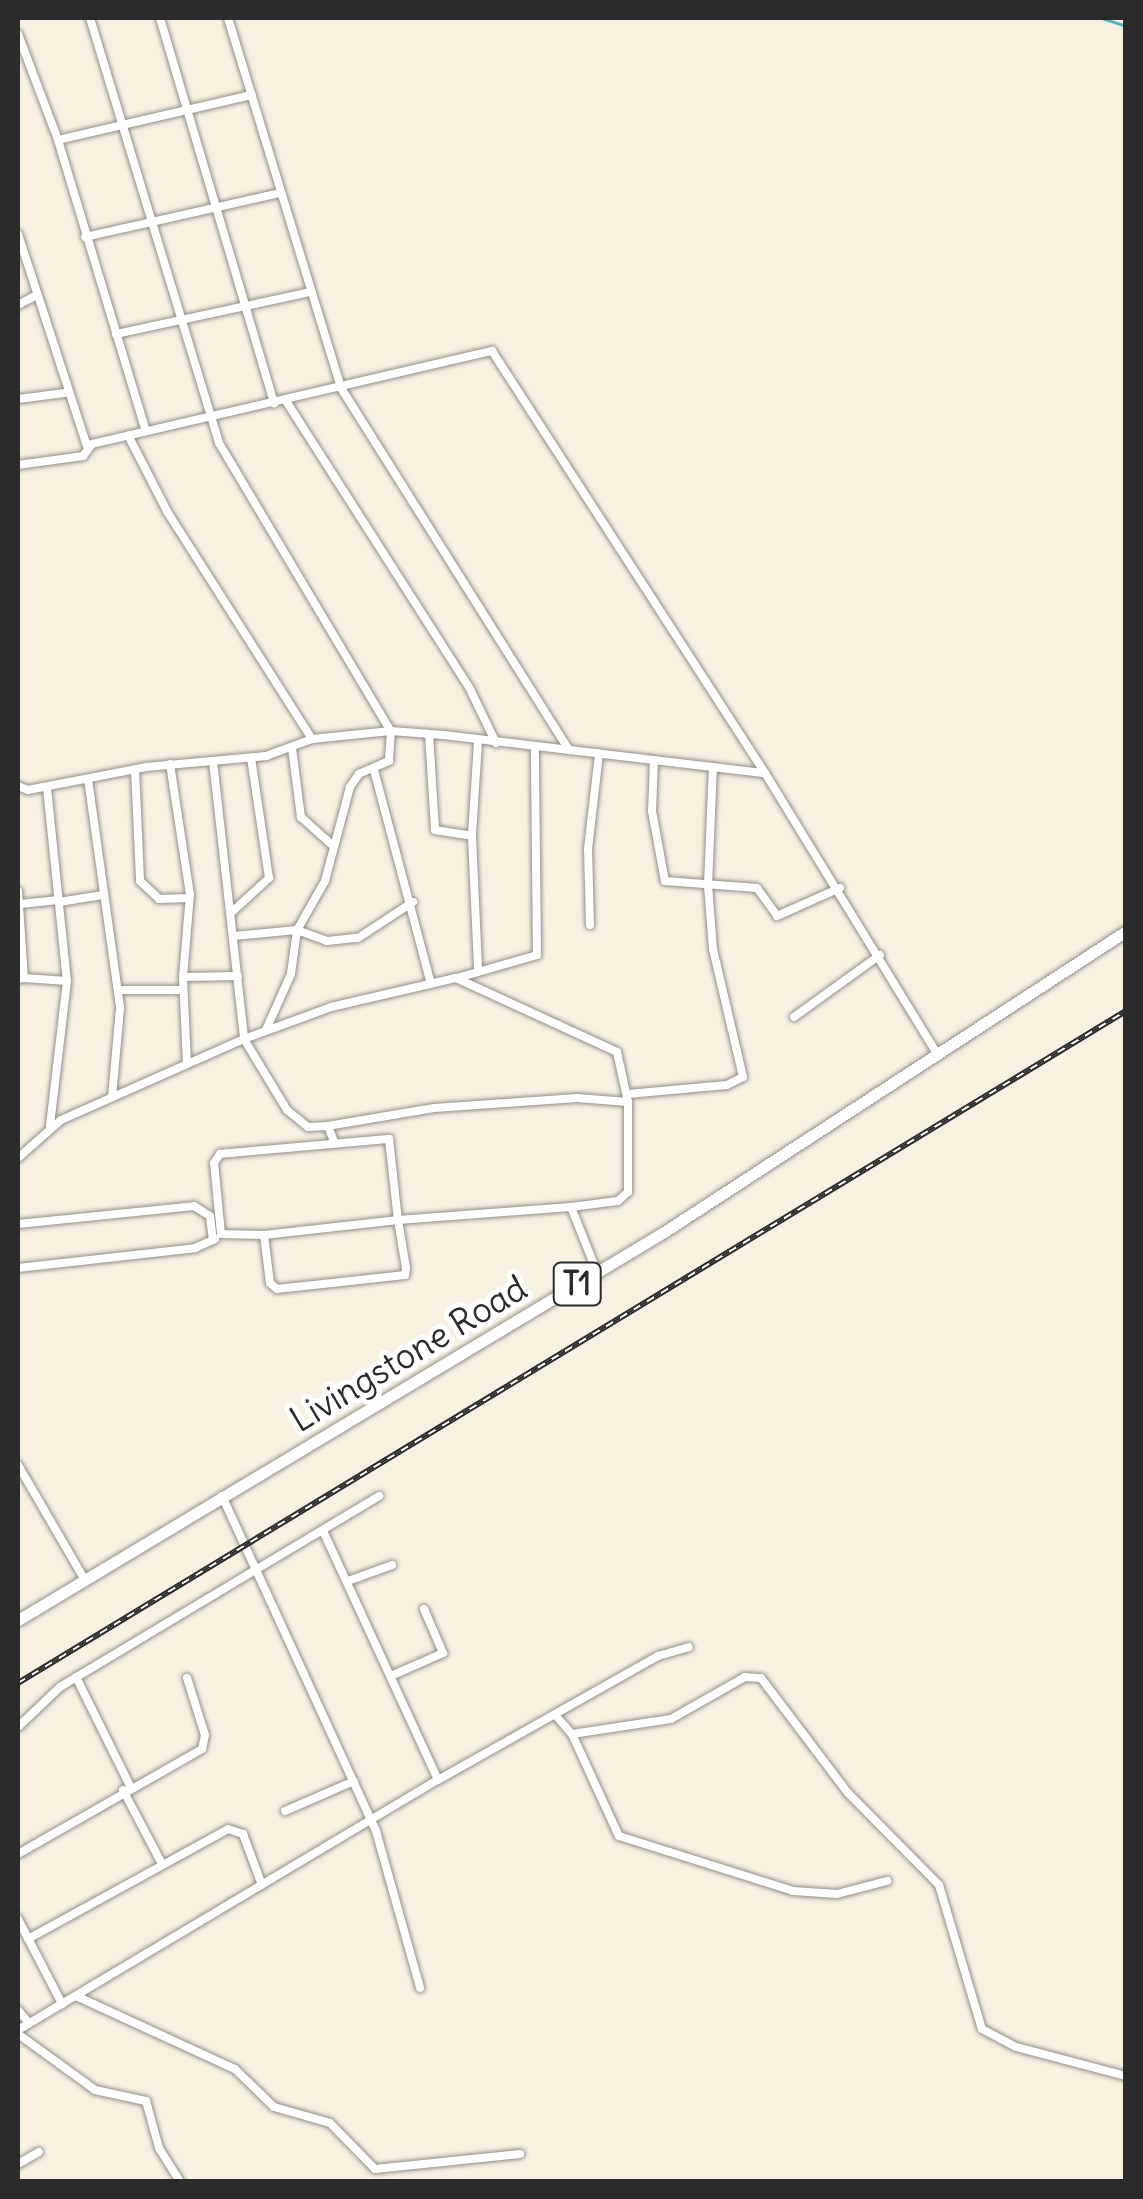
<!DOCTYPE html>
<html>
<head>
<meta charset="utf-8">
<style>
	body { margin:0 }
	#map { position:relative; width:1143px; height:2199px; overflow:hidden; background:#f8f1e2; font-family:Delius,sans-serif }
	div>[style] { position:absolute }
	.stream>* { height:2.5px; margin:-1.25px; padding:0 1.25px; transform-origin:1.25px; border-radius:1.25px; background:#4ab8c3 }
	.roads { filter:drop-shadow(0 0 2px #928e86) drop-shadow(0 0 2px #928e86) }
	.minor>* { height:8px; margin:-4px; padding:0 4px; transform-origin:4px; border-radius:4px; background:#fff }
	.trunk>* { height:11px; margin:-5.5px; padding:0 5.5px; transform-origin:5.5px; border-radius:5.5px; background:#fff }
	.rail>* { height:6px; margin-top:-3px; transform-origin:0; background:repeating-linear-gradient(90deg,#fff 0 8px,#2b2b2b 0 16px); box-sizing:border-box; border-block:2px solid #2b2b2b }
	span { translate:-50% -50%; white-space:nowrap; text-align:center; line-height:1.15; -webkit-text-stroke:10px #fff; paint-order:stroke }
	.shield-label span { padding:2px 8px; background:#fff; border:2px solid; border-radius:8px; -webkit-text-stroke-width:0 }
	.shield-label { font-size:32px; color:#2b2b2b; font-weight:700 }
	.street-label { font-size:35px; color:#2b2b2b }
	.frame { position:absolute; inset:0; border:20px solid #2b2b2b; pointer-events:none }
</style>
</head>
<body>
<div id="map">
	<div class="stream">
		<div style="left:1102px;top:18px;width:25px;rotate:18deg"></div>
	</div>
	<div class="roads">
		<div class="minor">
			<div style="left:90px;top:18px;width:444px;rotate:73.1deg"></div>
			<div style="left:219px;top:443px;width:335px;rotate:59.2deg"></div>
			<div style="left:391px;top:731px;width:30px;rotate:94deg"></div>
			<div style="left:389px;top:761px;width:33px;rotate:157deg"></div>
			<div style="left:359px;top:774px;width:16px;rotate:125deg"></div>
			<div style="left:350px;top:787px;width:97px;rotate:104.9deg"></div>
			<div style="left:325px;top:881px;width:56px;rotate:119.7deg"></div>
			<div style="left:297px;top:930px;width:32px;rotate:20deg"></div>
			<div style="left:327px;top:941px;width:31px;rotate:-6deg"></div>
			<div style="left:358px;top:938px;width:66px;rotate:-33.2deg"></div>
			<div style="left:160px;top:18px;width:402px;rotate:73.5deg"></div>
			<div style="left:228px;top:18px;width:387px;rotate:73deg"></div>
			<div style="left:341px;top:388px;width:428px;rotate:57.8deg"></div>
			<div style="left:18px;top:34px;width:113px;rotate:69.3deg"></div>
			<div style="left:58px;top:140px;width:304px;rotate:73.2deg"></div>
			<div style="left:58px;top:140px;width:199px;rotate:-13.1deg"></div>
			<div style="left:18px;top:234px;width:223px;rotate:72deg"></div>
			<div style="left:85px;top:237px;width:200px;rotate:-12.7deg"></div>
			<div style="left:18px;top:305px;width:21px;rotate:-28deg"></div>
			<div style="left:116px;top:334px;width:199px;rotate:-12.2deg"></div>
			<div style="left:18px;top:399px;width:47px;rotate:-7.3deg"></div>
			<div style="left:286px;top:401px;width:342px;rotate:57.4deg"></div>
			<div style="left:470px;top:689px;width:60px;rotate:64.3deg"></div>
			<div style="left:18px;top:465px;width:66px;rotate:-7.9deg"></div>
			<div style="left:83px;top:456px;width:15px;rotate:-53deg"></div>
			<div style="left:92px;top:444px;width:411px;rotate:-13.1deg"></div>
			<div style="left:492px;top:351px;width:503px;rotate:57.1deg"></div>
			<div style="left:429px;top:734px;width:96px;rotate:86.4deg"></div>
			<div style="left:435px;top:830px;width:37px;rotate:9deg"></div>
			<div style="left:312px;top:739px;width:79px;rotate:-5.8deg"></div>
			<div style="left:391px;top:731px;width:53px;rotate:4.3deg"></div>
			<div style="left:444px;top:735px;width:323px;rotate:6.8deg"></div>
			<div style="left:765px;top:773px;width:329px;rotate:58.5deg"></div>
			<div style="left:478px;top:742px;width:94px;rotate:93.7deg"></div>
			<div style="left:472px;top:836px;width:133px;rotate:87.4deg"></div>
			<div style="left:292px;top:748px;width:70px;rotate:82.6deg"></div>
			<div style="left:301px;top:817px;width:40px;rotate:42deg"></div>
			<div style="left:654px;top:760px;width:51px;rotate:92.2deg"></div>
			<div style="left:652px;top:811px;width:71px;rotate:79.5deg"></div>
			<div style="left:665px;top:881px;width:92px;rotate:4.4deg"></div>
			<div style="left:757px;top:888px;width:34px;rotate:54deg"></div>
			<div style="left:777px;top:916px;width:69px;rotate:-24deg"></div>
			<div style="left:213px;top:761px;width:280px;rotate:83.6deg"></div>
			<div style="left:244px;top:1039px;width:83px;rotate:58.8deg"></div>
			<div style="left:287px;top:1110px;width:27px;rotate:39deg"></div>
			<div style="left:308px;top:1127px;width:20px;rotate:-3deg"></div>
			<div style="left:328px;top:1126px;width:17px;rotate:69deg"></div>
			<div style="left:170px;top:764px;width:132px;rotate:81.3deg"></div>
			<div style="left:190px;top:894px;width:83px;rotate:94.8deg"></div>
			<div style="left:183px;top:977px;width:87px;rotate:87.4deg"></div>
			<div style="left:135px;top:769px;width:112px;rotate:87.4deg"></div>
			<div style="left:140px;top:881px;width:26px;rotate:43deg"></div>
			<div style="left:159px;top:899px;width:30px;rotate:-2deg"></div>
			<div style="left:374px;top:770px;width:221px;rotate:75.1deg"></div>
			<div style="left:88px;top:779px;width:231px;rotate:82deg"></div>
			<div style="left:120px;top:1008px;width:89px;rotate:95.1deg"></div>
			<div style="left:18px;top:786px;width:11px;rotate:22deg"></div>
			<div style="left:28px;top:790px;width:120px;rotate:-11deg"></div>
			<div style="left:146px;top:767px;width:121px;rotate:-5.2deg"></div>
			<div style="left:266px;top:756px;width:49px;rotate:-20.3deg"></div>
			<div style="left:312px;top:739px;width:270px;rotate:-122.5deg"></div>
			<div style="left:167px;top:511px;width:85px;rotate:-117.2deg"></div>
			<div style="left:47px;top:788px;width:194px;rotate:84.1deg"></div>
			<div style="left:18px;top:891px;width:87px;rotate:86.1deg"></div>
			<div style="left:24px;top:978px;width:6px;rotate:171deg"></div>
			<div style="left:59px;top:902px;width:44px;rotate:-9.2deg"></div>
			<div style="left:20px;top:904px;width:39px;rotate:-6deg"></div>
			<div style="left:233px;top:911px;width:49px;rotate:-42.5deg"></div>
			<div style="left:269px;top:878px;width:122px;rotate:-98.5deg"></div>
			<div style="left:590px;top:925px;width:76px;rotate:-91.5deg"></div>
			<div style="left:588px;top:849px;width:96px;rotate:-83.4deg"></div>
			<div style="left:234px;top:936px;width:63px;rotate:-5.4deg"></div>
			<div style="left:297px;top:930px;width:44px;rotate:97.8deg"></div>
			<div style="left:291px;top:974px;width:61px;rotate:114.1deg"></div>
			<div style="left:183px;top:977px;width:55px;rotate:-1deg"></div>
			<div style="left:24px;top:978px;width:43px;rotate:4deg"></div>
			<div style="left:67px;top:981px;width:146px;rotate:96.7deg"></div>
			<div style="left:457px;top:978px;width:83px;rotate:-16deg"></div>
			<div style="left:537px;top:955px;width:208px;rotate:-90.6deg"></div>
			<div style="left:118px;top:990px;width:65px"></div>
			<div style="left:794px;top:1017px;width:106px;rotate:-35.8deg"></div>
			<div style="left:628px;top:1094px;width:99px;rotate:-5.2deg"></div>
			<div style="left:727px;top:1085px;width:18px;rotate:-27deg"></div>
			<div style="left:743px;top:1077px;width:131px;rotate:-103.2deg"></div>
			<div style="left:713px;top:949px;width:64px;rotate:-94.5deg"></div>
			<div style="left:708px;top:885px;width:118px;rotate:-87.6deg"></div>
			<div style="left:18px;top:1158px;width:57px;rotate:-41.5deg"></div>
			<div style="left:61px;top:1120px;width:200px;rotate:-23.9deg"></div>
			<div style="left:244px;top:1039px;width:93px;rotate:-20.2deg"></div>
			<div style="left:331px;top:1007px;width:128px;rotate:-13.1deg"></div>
			<div style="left:456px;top:978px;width:177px;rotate:24.7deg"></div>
			<div style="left:617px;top:1052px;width:51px;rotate:77.6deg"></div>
			<div style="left:571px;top:1207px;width:70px;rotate:68.2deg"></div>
			<div style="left:18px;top:1224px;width:177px;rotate:-5.8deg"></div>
			<div style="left:194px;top:1206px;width:19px;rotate:32deg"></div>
			<div style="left:210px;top:1216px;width:23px;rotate:83deg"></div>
			<div style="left:264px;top:1235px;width:43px;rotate:-178.7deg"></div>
			<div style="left:221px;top:1234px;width:71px;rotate:-95.6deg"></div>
			<div style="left:214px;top:1163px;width:11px;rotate:-56deg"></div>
			<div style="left:220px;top:1154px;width:170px;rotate:-5.1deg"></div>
			<div style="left:389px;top:1139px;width:81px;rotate:83.7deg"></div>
			<div style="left:398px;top:1220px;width:49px;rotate:80.5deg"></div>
			<div style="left:406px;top:1268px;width:7px;rotate:98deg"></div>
			<div style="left:405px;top:1275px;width:129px;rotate:173.8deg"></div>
			<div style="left:277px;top:1289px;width:9px;rotate:-139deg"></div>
			<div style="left:270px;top:1283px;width:48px;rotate:-97.1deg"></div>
			<div style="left:264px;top:1235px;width:135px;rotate:-6.4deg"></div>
			<div style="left:398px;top:1220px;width:173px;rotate:-4.3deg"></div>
			<div style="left:571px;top:1207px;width:47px;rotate:-7.3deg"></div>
			<div style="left:618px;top:1201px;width:13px;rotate:-42deg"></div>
			<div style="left:628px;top:1192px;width:90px;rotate:-90deg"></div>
			<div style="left:628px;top:1102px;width:51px;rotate:-175.5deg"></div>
			<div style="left:577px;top:1098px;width:143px;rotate:176deg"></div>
			<div style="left:434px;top:1108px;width:108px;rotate:170.4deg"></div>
			<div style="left:18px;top:1268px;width:178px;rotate:-6.4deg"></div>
			<div style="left:195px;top:1248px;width:22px;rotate:-24deg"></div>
			<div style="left:18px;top:1465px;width:133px;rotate:59.8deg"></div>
			<div style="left:222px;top:1496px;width:369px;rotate:65.3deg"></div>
			<div style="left:376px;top:1831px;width:163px;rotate:74.3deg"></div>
			<div style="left:324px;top:1533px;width:272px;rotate:65.2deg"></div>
			<div style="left:348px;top:1581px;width:47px;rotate:-20deg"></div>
			<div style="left:393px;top:1675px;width:55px;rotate:-23.7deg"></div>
			<div style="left:443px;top:1653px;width:48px;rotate:-113.4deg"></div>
			<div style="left:76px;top:1677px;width:122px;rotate:63.6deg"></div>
			<div style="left:557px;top:1717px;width:23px;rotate:49deg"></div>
			<div style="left:572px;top:1734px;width:112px;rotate:65.3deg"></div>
			<div style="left:619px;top:1836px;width:182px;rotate:17.5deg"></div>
			<div style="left:793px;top:1891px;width:44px;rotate:3.9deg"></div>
			<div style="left:837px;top:1894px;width:52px;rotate:-14.6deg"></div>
			<div style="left:18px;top:1727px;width:58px;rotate:-43.6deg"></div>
			<div style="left:60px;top:1687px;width:372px;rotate:-30.9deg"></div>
			<div style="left:572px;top:1734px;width:100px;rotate:-8.6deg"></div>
			<div style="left:671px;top:1719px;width:85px;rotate:-29.6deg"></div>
			<div style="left:745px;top:1677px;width:16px;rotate:4deg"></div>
			<div style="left:761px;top:1678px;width:144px;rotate:52.9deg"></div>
			<div style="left:848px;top:1793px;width:129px;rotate:45.3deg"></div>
			<div style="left:939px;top:1885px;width:150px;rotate:73.4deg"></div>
			<div style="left:982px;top:2029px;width:38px;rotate:28deg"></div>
			<div style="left:1016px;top:2047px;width:114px;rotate:14.8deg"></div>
			<div style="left:123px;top:1790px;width:81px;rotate:62.2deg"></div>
			<div style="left:285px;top:1811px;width:75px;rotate:-23.5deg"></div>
			<div style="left:18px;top:1854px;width:212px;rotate:-29.7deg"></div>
			<div style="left:202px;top:1749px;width:14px;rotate:-78deg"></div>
			<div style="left:205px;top:1735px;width:60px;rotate:-107.5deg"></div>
			<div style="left:18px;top:1919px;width:96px;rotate:62.6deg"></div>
			<div style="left:28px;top:1939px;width:228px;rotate:-28.8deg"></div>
			<div style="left:228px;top:1829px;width:16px;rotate:18deg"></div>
			<div style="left:243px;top:1834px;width:54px;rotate:69.6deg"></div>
			<div style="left:76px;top:1996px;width:175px;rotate:24.7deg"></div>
			<div style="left:235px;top:2069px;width:54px;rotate:44.3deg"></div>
			<div style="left:274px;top:2107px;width:58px;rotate:15.9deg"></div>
			<div style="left:330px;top:2123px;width:64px;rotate:45.6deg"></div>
			<div style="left:375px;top:2169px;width:146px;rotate:-5.9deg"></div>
			<div style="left:18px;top:2010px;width:17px;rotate:50deg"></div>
			<div style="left:18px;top:2030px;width:489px;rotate:-30.8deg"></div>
			<div style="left:438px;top:1780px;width:253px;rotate:-29.4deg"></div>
			<div style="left:658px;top:1656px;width:32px;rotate:-16deg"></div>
			<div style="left:18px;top:2034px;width:95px;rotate:36deg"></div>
			<div style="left:95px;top:2090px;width:52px;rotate:12.2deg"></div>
			<div style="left:146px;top:2101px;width:49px;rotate:74.5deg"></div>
			<div style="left:159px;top:2148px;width:40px;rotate:58deg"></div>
			<div style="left:18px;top:2164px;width:24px;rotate:-30deg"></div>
		</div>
		<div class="trunk">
			<div style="left:18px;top:1620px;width:754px;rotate:-30.99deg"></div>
			<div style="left:664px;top:1232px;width:551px;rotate:-33.08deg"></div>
		</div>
	</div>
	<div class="rail">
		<div style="left:18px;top:1683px;width:1296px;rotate:-31.24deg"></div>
	</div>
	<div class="shield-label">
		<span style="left:577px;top:1284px">T1</span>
	</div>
	<div class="street-label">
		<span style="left:408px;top:1353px;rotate:-31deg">Livingstone Road</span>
	</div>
	<div class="frame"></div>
</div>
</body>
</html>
